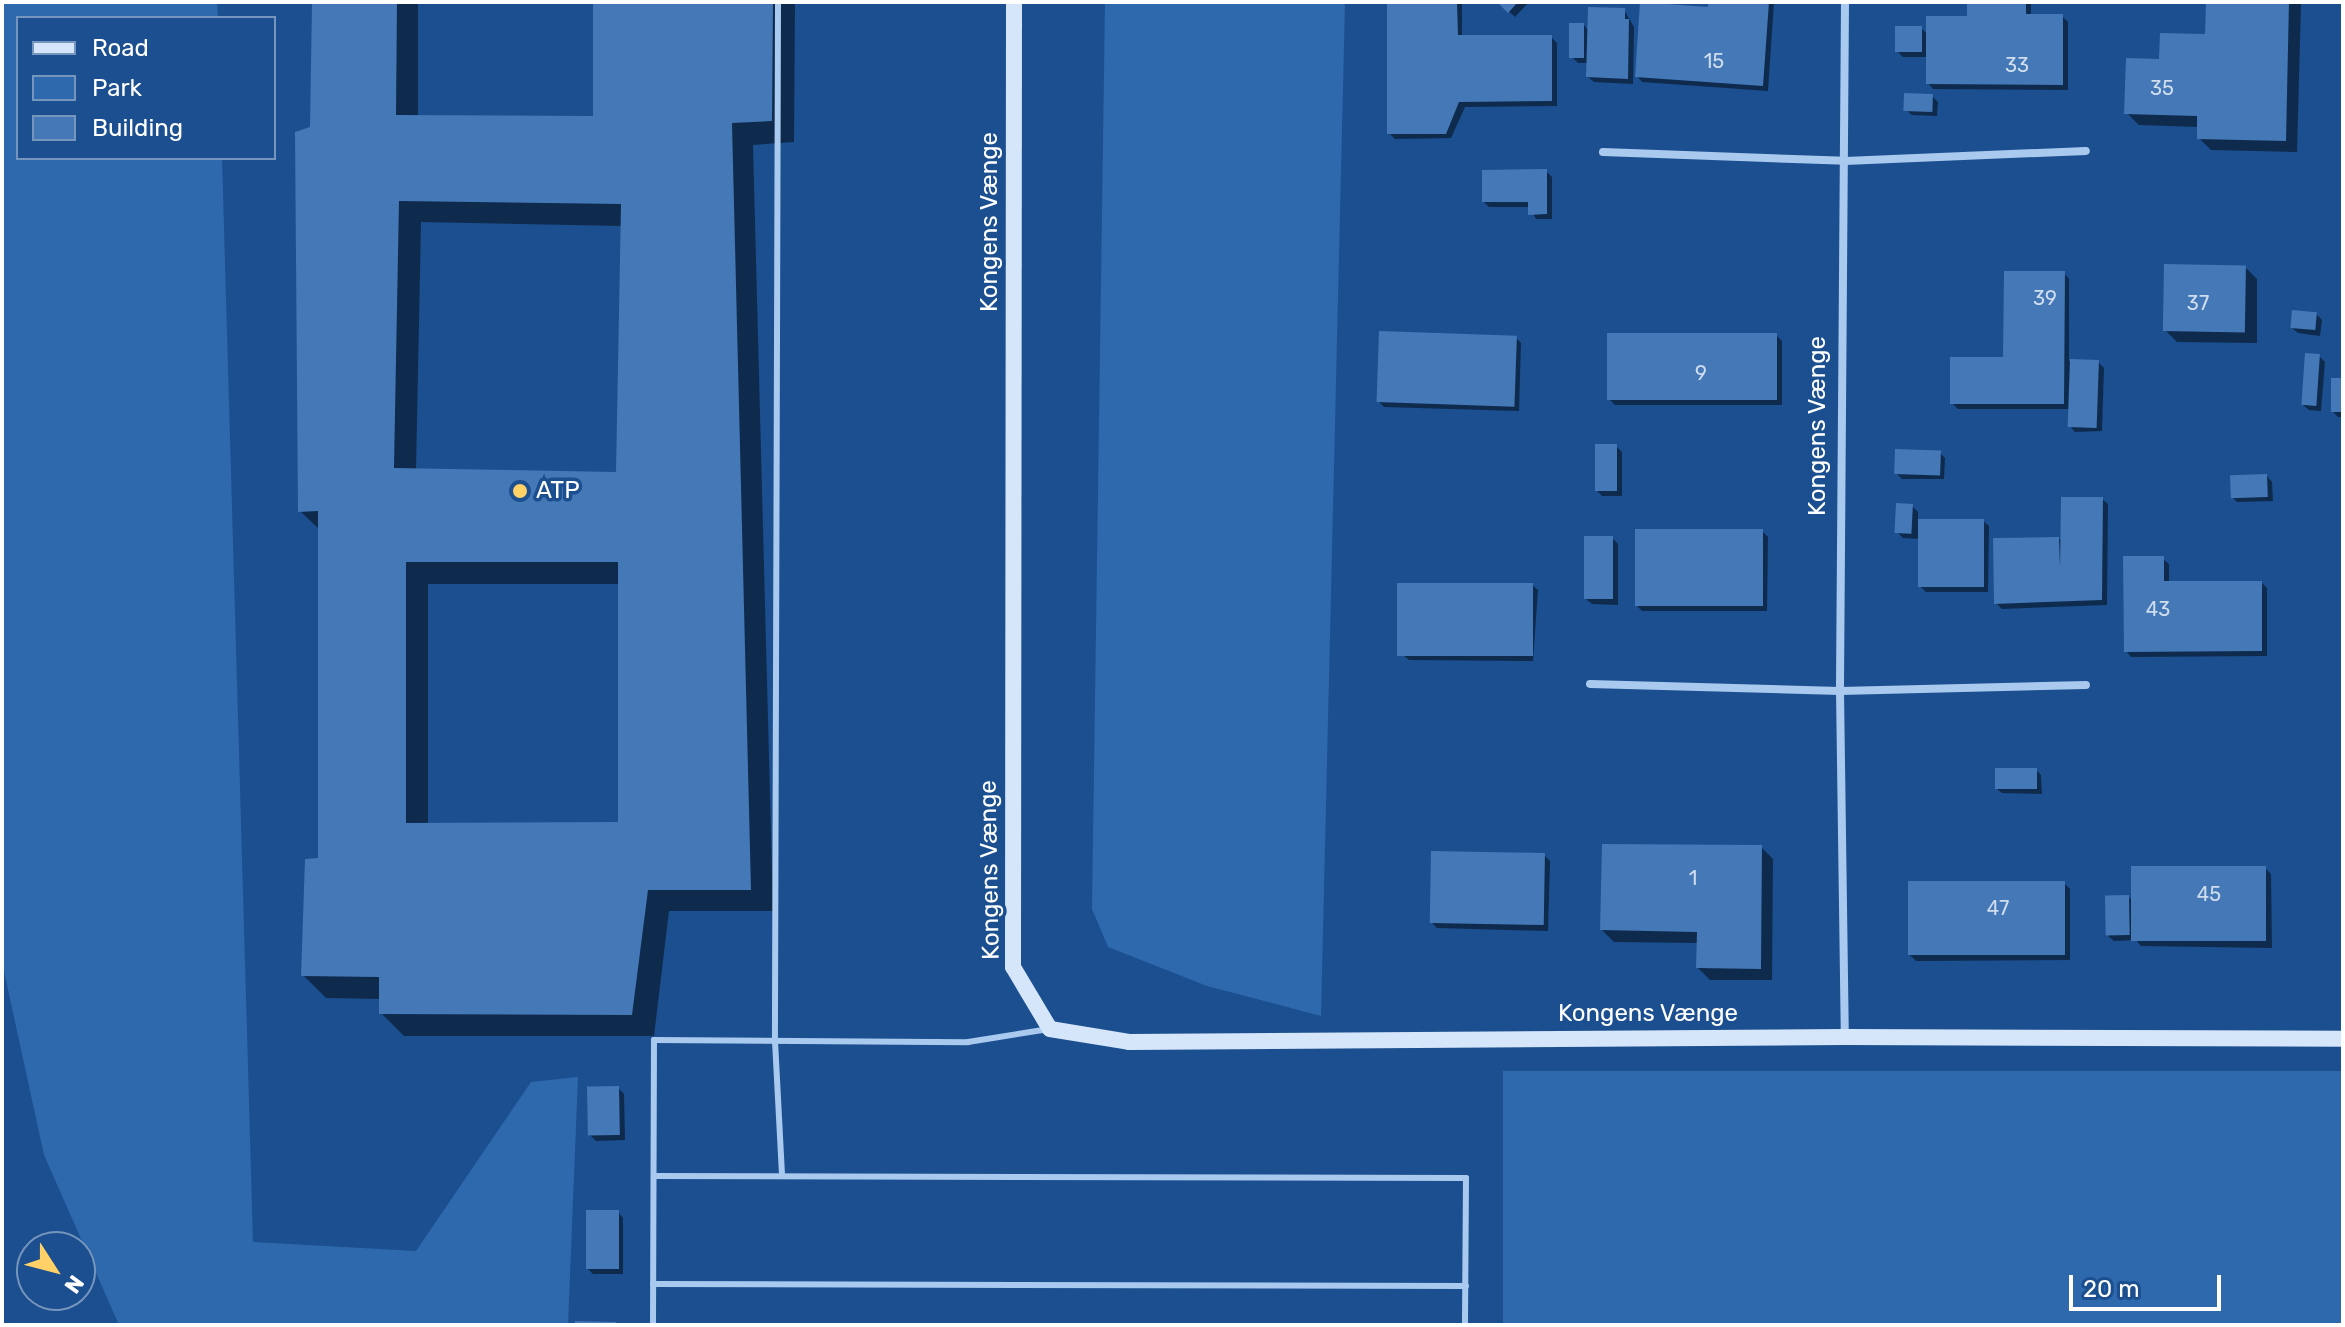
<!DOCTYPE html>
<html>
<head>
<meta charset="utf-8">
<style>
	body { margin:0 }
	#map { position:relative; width:2345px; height:1327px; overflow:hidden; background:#1b4f8f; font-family:Rubik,sans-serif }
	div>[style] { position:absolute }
	.green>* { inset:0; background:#2e69ad; transform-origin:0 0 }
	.shadow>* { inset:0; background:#0007 }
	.building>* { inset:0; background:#4478b7; transform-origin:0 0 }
	.lane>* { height:6px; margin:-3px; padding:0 3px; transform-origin:3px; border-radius:3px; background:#a9c9ee }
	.street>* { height:8px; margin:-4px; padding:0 4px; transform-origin:4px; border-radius:4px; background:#a9c9ee }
	.secondary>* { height:16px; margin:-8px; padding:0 8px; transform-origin:8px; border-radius:8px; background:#d6e6fa }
	.dots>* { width:22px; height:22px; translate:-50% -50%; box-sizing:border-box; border:4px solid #1b4f8f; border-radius:50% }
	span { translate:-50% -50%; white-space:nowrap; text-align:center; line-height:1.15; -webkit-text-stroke:7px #1b4f8f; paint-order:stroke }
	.number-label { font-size:20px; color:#d0dded }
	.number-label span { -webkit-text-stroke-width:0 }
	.street-label { font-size:24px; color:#fff }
	.poi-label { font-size:24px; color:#fff }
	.left { translate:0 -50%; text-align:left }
	.frame { position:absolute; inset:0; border:4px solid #fff; pointer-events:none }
	.legend { position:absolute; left:16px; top:16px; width:260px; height:144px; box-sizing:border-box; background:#1b4f8f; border:2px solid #7695bc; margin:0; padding:10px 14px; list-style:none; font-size:24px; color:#fff }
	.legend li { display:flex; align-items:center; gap:16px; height:40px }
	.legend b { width:40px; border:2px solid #7695bc }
	.north { position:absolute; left:16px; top:1231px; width:80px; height:80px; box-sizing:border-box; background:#1b4f8f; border:2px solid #7695bc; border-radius:50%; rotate:126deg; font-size:22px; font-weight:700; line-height:32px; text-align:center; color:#fff }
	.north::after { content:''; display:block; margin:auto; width:28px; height:36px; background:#ffd166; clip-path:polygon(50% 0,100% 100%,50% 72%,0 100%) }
	.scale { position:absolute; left:2069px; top:1275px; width:152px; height:36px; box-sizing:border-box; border:4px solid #fff; border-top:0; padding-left:10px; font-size:24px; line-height:28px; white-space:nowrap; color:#fff; -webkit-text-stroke:6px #1b4f8f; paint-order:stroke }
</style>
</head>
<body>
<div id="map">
	<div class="green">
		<div style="clip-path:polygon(2px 2px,217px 2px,218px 18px,18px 18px,18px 158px,222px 158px,253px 1242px,416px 1251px,531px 1082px,578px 1077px,568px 1325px,119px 1325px,44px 1155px,2px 962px)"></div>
		<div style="clip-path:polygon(1105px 2px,1345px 2px,1321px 1016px,1207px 986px,1108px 947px,1092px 909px)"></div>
		<div style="left:1503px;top:1071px;width:840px;height:254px"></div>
	</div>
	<div class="shadow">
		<div style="clip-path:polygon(evenodd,314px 2px,418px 2px,418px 117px,595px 118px,595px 2px,795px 2px,794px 142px,753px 145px,773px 911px,669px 911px,654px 1036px,404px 1036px,381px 1013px,381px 999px,326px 998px,303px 975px,320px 860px,320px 530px,300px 511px,314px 2px,421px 222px,623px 226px,618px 474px,416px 470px,421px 222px,314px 2px,428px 584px,620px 584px,620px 824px,428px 825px,428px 584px)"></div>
		<div style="clip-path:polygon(1389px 2px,1462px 2px,1462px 37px,1551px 37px,1557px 43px,1557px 106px,1465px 107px,1451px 138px,1395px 139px,1389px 133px)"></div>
		<div style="clip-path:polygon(1499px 2px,1529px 2px,1515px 17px)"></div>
		<div style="clip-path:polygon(1710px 2px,1774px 2px,1768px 91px,1642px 82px,1637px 76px,1709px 9px)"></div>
		<div style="clip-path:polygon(1969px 2px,2031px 2px,2031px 16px,2062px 16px,2068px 22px,2068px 90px,1933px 89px,1928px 83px,1928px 57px,1903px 57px,1897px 51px,1921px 28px,1928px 35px,1969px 18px)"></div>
		<div style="clip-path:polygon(2208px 2px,2301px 4px,2297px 152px,2211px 150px,2199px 138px,2199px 127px,2139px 125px,2127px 113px,2161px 61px,2206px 36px)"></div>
		<div style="clip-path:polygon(1624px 10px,1634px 27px,1633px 84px,1594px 82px,1588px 77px,1588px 63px,1578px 63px,1572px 57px,1584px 25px,1589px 31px)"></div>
		<div style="clip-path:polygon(1932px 96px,1938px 102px,1937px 116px,1912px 115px,1906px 110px)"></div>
		<div style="clip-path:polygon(1546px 171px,1552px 177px,1552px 219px,1536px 219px,1530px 207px,1489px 207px,1484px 202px)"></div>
		<div style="clip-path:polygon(2245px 267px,2257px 279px,2257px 343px,2177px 342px,2165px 330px)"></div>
		<div style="clip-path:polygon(2064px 273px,2069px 279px,2069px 361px,2098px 362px,2104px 368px,2102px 431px,2075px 432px,2070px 426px,2070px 409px,1958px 409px,1952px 403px,2005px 359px)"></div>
		<div style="clip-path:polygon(2316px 314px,2322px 320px,2320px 336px,2298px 333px,2292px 328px)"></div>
		<div style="clip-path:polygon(1776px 335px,1782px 341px,1782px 405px,1615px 405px,1609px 399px)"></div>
		<div style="clip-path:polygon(1516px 338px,1521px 343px,1519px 411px,1384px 407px,1378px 401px)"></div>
		<div style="clip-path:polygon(2319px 356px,2325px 362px,2321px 411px,2309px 410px,2303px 405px)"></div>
		<div style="clip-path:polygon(2343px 380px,2343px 417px,2338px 417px,2332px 411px)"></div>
		<div style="clip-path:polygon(1616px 446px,1622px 452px,1622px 496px,1602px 496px,1596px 490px)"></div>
		<div style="clip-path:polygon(1940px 453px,1945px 458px,1944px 479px,1902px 479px,1896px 473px)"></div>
		<div style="clip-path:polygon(2267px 476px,2272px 482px,2273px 501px,2237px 502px,2232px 497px)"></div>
		<div style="clip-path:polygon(2102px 499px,2108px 504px,2107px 605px,2002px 609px,1996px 603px,1995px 540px,2062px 539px)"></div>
		<div style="clip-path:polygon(1912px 506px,1918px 512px,1918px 520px,1983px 521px,1989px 526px,1988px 592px,1926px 592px,1920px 586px,1920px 539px,1903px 538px,1897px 532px)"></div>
		<div style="clip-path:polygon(1762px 531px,1768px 537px,1767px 611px,1642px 611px,1636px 605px)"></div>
		<div style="clip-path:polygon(1612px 538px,1618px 544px,1618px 605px,1592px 604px,1586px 599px)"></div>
		<div style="clip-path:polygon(2163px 559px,2169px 564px,2169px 583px,2262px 583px,2267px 588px,2267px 656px,2131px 657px,2126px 651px)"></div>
		<div style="clip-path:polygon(1532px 585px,1538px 590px,1533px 661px,1409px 660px,1403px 655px)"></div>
		<div style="clip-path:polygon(2036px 770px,2041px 775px,2042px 794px,2002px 793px,1996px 788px)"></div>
		<div style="clip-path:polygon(1761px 847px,1773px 859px,1772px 980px,1710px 980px,1698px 968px,1698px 943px,1614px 942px,1602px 930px)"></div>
		<div style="clip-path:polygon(1544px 855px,1550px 861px,1548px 931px,1437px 928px,1431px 922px)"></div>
		<div style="clip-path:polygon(2265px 868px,2271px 874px,2272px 948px,2141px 946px,2136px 940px,2114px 941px,2108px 936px,2129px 897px,2134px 903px)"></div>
		<div style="clip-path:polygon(2064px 883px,2070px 889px,2070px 960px,1916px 961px,1910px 955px)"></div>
		<div style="clip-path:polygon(618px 1088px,624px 1094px,625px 1140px,596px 1141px,590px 1135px)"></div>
		<div style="clip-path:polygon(618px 1212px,623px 1218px,623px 1274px,593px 1274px,587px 1268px)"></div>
	</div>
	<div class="building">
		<div style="clip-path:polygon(evenodd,312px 2px,397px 2px,396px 115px,593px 116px,593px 2px,773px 2px,772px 121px,732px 123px,751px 890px,648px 890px,632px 1015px,379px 1014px,379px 977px,301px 976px,305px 859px,318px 858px,318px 511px,298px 512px,295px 132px,310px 127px,312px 2px,399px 201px,621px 204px,616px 472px,394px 468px,399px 201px,312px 2px,406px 562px,618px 562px,618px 822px,406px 823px,406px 562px)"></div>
		<div style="clip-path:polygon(1387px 2px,1457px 2px,1458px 35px,1552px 35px,1552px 101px,1459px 102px,1446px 134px,1387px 134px)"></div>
		<div style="clip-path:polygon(1497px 2px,1518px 2px,1508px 13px)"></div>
		<div style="clip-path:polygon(1640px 2px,1708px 7px,1708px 2px,1769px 2px,1763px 86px,1635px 77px)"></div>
		<div style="clip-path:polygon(1967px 2px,2026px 2px,2026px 14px,2063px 14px,2063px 85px,1926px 84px,1926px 16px,1967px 16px)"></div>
		<div style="clip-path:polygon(2206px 2px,2289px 2px,2286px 141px,2197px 139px,2197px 116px,2124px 114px,2126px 58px,2159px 59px,2160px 33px,2205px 34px)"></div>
		<div style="clip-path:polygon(1588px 7px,1625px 8px,1625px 19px,1629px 19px,1628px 79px,1586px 77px)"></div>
		<div style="left:1569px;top:23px;width:15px;height:35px"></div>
		<div style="left:1922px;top:26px;width:26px;height:27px;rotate:90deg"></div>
		<div style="left:1904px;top:93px;width:29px;height:18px;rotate:2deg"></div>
		<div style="clip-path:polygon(1547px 169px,1547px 214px,1528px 215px,1528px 202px,1482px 202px,1482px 170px)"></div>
		<div style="left:2164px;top:264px;width:82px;height:67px;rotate:1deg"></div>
		<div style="clip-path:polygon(2004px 271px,2065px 271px,2064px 404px,1950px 404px,1950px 357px,2003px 357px)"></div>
		<div style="left:2292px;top:310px;width:25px;height:18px;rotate:5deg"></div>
		<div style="left:1379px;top:331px;width:138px;height:71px;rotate:2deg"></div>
		<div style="left:1607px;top:333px;width:170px;height:67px"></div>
		<div style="left:2305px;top:353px;width:15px;height:52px;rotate:4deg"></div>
		<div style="left:2070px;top:359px;width:29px;height:68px;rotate:2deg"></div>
		<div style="left:2331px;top:378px;width:12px;height:34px"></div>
		<div style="left:1595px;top:444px;width:22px;height:47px"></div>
		<div style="left:1895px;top:449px;width:46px;height:25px;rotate:2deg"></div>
		<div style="left:2267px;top:474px;width:23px;height:37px;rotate:88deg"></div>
		<div style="clip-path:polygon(2061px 497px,2103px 497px,2102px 600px,1994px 604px,1993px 538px,2059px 537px,2060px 568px)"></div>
		<div style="left:1896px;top:503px;width:17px;height:30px;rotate:3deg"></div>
		<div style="left:1918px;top:519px;width:66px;height:68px"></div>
		<div style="left:1635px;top:529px;width:128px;height:77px"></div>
		<div style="left:1584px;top:536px;width:29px;height:63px"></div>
		<div style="clip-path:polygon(2123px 556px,2164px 556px,2164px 581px,2262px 581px,2262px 651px,2124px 652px)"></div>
		<div style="left:1397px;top:583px;width:136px;height:73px"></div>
		<div style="left:1995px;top:768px;width:42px;height:21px"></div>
		<div style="clip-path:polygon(1602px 844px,1762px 845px,1761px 969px,1696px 968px,1697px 932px,1600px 930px)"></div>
		<div style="left:1431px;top:851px;width:114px;height:72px;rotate:1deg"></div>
		<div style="left:2131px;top:866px;width:135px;height:75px"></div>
		<div style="left:2065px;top:881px;width:74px;height:157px;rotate:90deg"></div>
		<div style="left:2129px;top:895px;width:40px;height:24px;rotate:89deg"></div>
		<div style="left:619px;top:1086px;width:49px;height:32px;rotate:89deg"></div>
		<div style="left:586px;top:1210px;width:33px;height:59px"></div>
		<div style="clip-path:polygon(575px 1321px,616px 1322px,616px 1325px,575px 1325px)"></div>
	</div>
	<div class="lane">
		<div style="left:778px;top:2px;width:1039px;rotate:90.17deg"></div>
		<div style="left:775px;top:1041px;width:135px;rotate:87deg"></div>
		<div style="left:654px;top:1176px;width:812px;rotate:0.14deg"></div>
		<div style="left:1466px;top:1178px;width:147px;rotate:90.4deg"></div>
		<div style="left:653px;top:1284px;width:813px;rotate:0.14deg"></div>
		<div style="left:653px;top:1325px;width:285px;rotate:-89.8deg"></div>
		<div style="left:654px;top:1040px;width:314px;rotate:0.4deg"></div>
		<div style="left:968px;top:1042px;width:82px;rotate:-9.1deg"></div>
	</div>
	<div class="street">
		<div style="left:1845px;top:2px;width:689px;rotate:90.42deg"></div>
		<div style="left:1840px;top:691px;width:345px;rotate:89.2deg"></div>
		<div style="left:1603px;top:152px;width:242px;rotate:2.1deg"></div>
		<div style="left:1845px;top:161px;width:241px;rotate:-2.4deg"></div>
		<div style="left:1590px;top:684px;width:250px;rotate:1.6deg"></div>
		<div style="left:1840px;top:691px;width:246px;rotate:-1.4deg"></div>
	</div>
	<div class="secondary">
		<div style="left:1014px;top:2px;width:965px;rotate:90.06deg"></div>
		<div style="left:1013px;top:967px;width:72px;rotate:59.2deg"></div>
		<div style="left:1050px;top:1029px;width:80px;rotate:9.3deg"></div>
		<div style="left:1129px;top:1042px;width:716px;rotate:-0.4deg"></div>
		<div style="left:1845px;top:1037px;width:498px;rotate:0.2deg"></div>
	</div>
	<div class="dots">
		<div style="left:520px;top:491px;background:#ffd166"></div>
	</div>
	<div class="number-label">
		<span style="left:1714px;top:61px">15</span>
		<span style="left:2017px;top:65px">33</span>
		<span style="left:2162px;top:88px">35</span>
		<span style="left:2045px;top:298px">39</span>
		<span style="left:2198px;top:303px">37</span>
		<span style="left:1701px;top:373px">9</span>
		<span style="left:2158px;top:609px">43</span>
		<span style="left:1693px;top:878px">1</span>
		<span style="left:2209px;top:894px">45</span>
		<span style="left:1998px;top:908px">47</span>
	</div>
	<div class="street-label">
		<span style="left:990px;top:222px;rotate:-90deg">Kongens Vænge</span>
		<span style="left:1818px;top:426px;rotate:-90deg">Kongens Vænge</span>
		<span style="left:990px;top:870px;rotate:-91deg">Kongens Vænge</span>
		<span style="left:1648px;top:1014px">Kongens Vænge</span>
	</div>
	<div class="poi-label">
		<span class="left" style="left:536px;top:491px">ATP</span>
	</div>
	<div class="frame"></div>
	<ul class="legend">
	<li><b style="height:10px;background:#d6e6fa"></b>Road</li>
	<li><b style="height:22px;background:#2e69ad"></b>Park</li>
	<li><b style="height:22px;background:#4478b7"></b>Building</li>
	</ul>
	<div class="north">N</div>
	<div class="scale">20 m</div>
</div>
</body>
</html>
